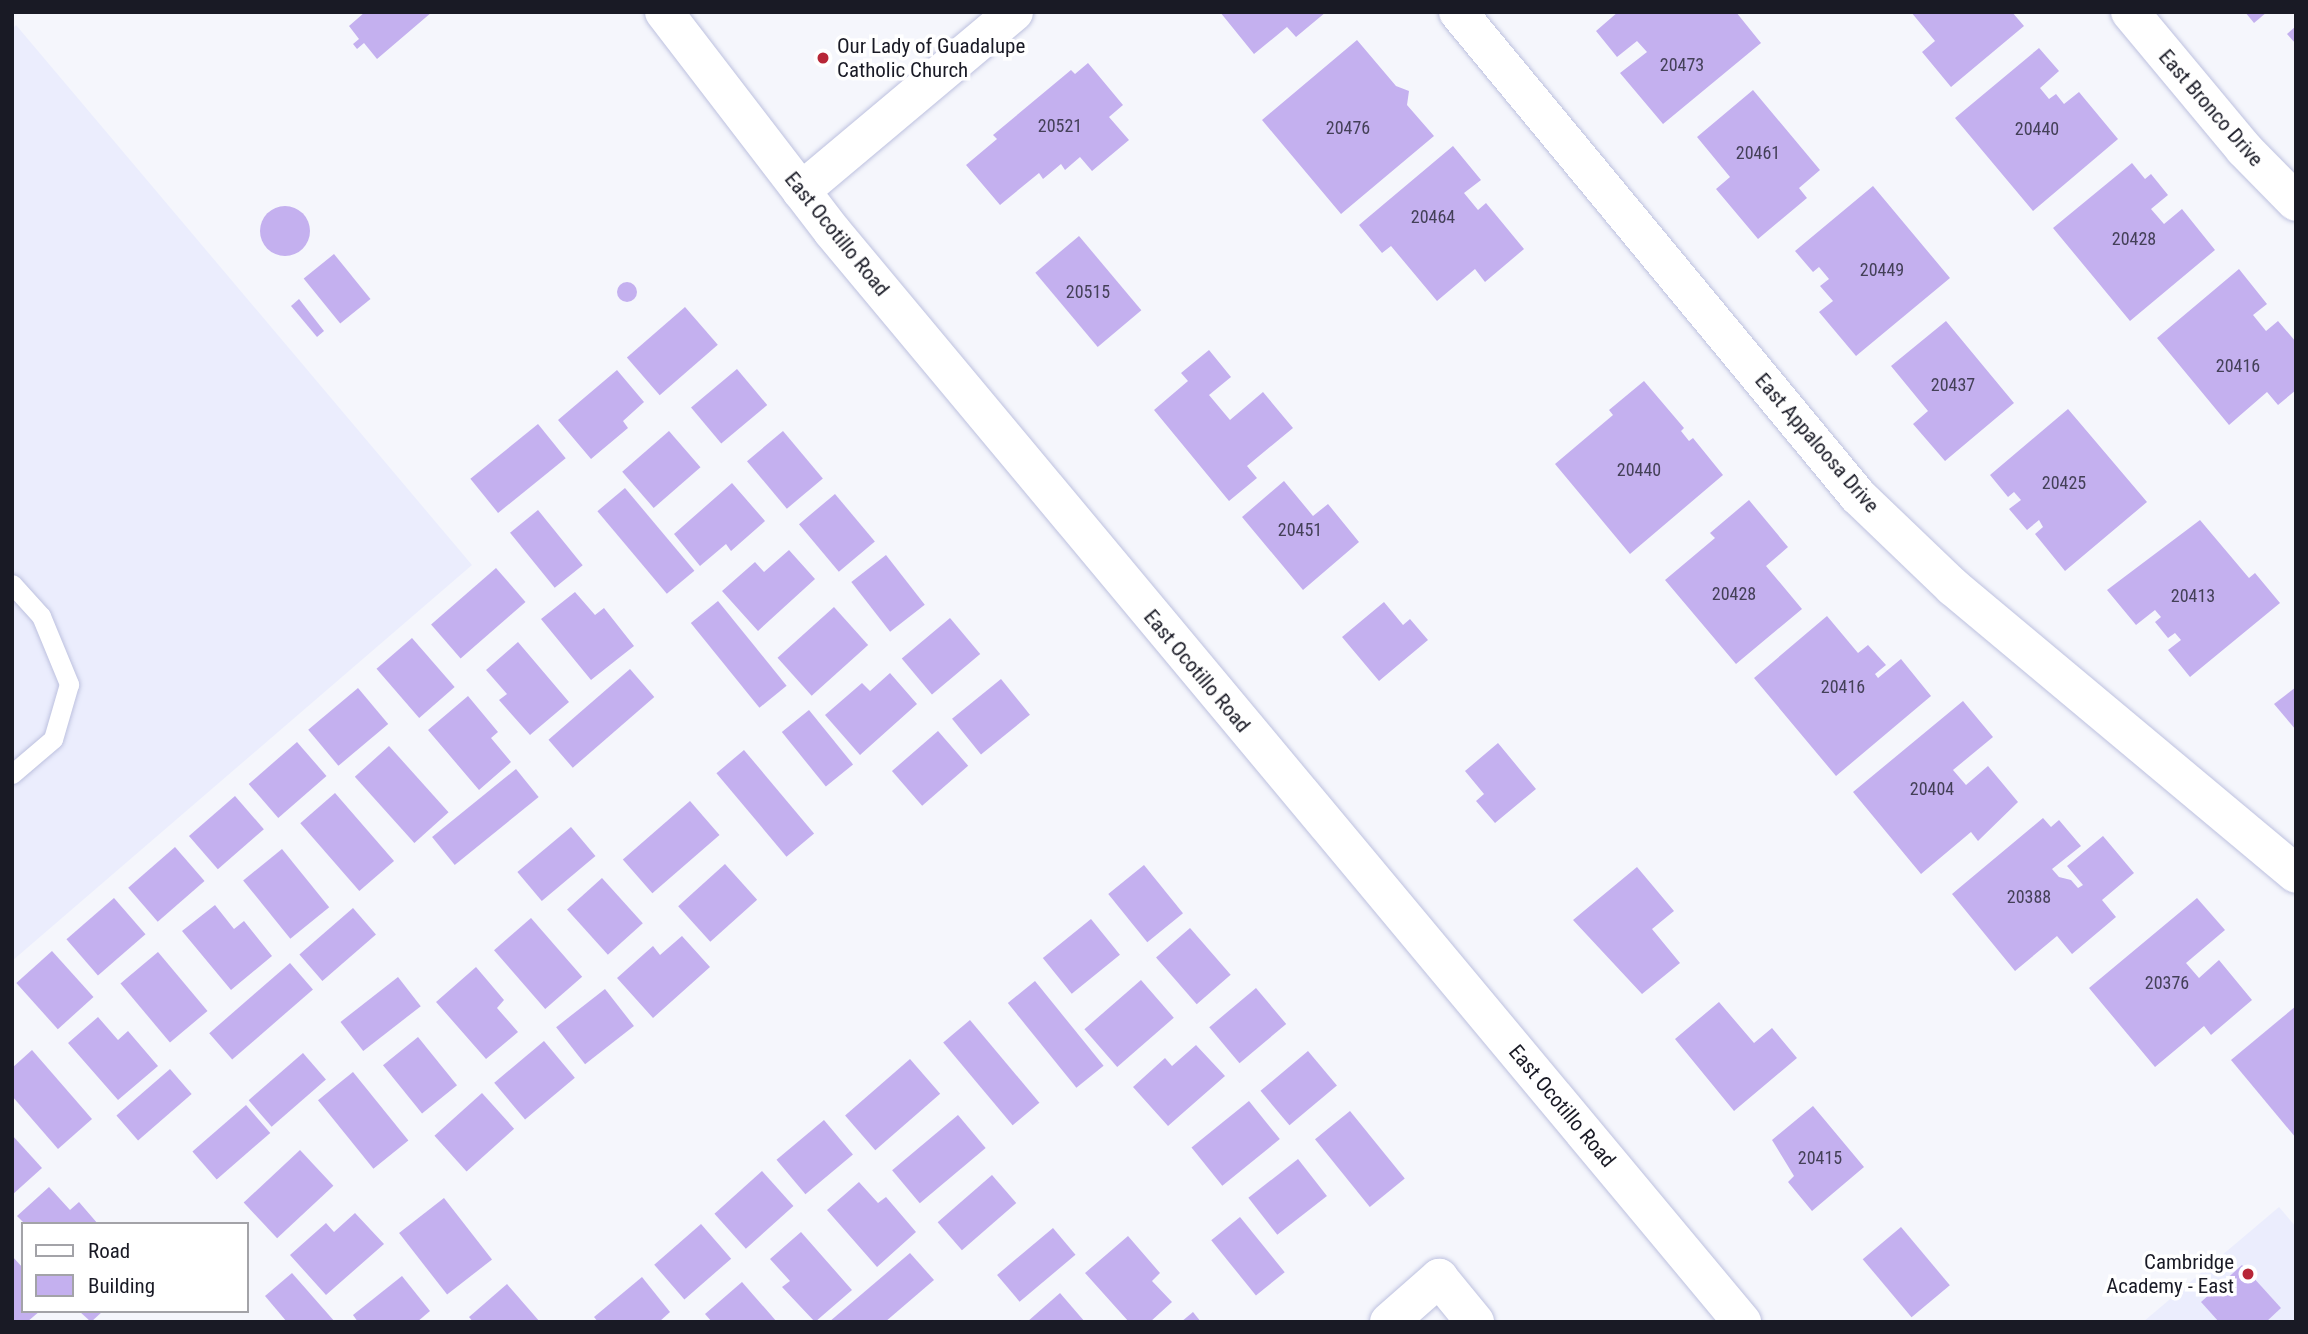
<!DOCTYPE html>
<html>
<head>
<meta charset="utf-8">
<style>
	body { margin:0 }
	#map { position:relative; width:2308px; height:1334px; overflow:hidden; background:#f5f6fc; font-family:"Roboto Condensed",sans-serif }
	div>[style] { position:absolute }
	.built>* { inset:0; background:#ebedfd }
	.building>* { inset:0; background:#c4b0ef; transform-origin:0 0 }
	.round { border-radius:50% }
	.roads { filter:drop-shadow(0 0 2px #bdc1df) drop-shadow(0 0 2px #bdc1df) }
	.service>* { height:19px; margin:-9.5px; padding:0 9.5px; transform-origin:9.5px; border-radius:9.5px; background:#fff }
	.minor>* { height:38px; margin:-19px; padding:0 19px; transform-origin:19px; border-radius:19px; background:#fff }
	.secondary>* { height:38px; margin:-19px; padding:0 19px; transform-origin:19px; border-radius:19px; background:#fff }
	.dots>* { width:19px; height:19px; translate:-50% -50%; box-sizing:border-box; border:4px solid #fff; border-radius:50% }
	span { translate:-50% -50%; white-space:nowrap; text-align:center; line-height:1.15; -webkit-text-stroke:7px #fff; paint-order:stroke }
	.number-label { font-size:18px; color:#444058 }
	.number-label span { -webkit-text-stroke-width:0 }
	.poi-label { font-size:21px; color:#191a25 }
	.left { translate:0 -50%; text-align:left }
	.right { translate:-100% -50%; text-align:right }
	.street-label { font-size:21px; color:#191a25 }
	.frame { position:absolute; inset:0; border:14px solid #191a25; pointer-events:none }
	.legend { position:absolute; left:21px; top:1222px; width:228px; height:91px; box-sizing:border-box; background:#fff; border:2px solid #a3a3a8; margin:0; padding:9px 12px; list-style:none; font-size:21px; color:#191a25 }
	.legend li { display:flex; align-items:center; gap:14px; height:35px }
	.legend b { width:35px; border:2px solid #a3a3a8 }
</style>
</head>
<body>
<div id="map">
	<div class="built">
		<div style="clip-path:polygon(16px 25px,472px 565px,12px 961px,12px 29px)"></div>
		<div style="clip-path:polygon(2279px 1207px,2296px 1227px,2296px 1322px,2143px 1322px)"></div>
	</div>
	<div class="building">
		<div style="clip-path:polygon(365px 12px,432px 12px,377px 59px,364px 43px,357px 49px,353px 44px,359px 39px,349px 26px)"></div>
		<div style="clip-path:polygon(1220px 12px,1326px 12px,1296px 37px,1287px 27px,1254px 54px)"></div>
		<div style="clip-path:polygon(1618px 12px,1736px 12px,1761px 43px,1663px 124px,1620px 73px,1647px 52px,1637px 41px,1617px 57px,1596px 31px)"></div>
		<div style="clip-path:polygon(1911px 12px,2012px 12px,2024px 26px,1951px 87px,1922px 52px,1935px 41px)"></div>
		<div style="clip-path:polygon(2245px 12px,2267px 12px,2254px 23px)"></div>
		<div style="clip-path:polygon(2296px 26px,2296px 44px,2287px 34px)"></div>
		<div style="clip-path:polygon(1357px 40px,1396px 86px,1409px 91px,1407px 105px,1434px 136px,1341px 214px,1262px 120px)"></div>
		<div style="clip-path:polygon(2039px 48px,2059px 71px,2040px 88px,2049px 99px,2056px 94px,2064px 104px,2079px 92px,2118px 139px,2033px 211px,1955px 118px)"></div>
		<div style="clip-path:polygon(1088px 63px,1123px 105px,1109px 117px,1129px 140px,1092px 171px,1080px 157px,1065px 170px,1061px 164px,1043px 179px,1039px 173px,1000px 205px,966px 165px,997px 139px,993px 135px,1071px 70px,1075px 74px)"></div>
		<div style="clip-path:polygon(1753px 90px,1820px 170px,1799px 188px,1807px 198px,1758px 239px,1716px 189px,1730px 177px,1697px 137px)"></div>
		<div style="clip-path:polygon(1453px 146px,1481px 180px,1464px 193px,1478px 210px,1486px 203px,1524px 249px,1485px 282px,1475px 269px,1437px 301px,1391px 246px,1382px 253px,1359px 225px)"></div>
		<div style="clip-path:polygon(2132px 163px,2145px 179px,2151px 174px,2168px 195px,2151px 209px,2164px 224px,2182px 209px,2215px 250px,2130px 321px,2053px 228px)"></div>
		<div style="clip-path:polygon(1873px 186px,1950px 278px,1856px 356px,1819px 312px,1833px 301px,1820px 286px,1829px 279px,1819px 267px,1813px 272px,1795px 251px)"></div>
		<div class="round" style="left:260px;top:206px;width:50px;height:50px"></div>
		<div style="left:1079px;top:236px;width:97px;height:57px;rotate:50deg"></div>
		<div style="left:334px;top:254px;width:58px;height:39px;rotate:51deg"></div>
		<div style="clip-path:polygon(2239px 269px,2267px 304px,2253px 315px,2266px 331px,2278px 321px,2296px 342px,2296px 390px,2278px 405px,2267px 392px,2229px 425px,2157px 338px)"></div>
		<div class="round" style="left:617px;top:282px;width:20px;height:20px"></div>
		<div style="clip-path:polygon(299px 299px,324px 331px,317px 337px,291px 306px)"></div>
		<div style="left:685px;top:307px;width:50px;height:77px;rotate:49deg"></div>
		<div style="clip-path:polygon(1946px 321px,2014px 403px,1945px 461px,1913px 424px,1928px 411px,1891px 366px)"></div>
		<div style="clip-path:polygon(1209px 350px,1231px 377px,1209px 395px,1230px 420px,1263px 392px,1293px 428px,1247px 466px,1257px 478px,1229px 501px,1154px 410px,1188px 381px,1181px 373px)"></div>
		<div style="left:737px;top:369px;width:47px;height:60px;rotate:50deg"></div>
		<div style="clip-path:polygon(617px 370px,644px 402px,623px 421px,628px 428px,591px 459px,558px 420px)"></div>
		<div style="clip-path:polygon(1644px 381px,1684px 428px,1681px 431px,1689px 441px,1693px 438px,1723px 475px,1630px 554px,1555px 464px,1613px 415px,1609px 410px)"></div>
		<div style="clip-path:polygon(2068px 409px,2147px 502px,2065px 571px,2035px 534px,2043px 527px,2039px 520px,2027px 530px,2009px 509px,2021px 500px,2014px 492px,2008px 497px,1990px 475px)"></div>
		<div style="left:538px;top:424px;width:44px;height:87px;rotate:51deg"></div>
		<div style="left:669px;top:431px;width:48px;height:62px;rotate:49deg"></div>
		<div style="left:783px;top:431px;width:62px;height:47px;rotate:50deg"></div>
		<div style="clip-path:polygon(1284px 481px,1313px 516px,1328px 504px,1359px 542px,1303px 590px,1242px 517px)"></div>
		<div style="clip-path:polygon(732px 483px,765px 521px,731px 551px,726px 544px,700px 566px,674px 534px)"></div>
		<div style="left:625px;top:488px;width:108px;height:36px;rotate:50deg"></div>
		<div style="left:835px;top:494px;width:62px;height:47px;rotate:50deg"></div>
		<div style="clip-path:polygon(1749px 500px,1788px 547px,1766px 566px,1802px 609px,1736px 664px,1665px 580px,1715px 538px,1710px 533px)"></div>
		<div style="left:538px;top:510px;width:71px;height:36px;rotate:51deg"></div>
		<div style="clip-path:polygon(2200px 520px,2249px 578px,2255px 573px,2280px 603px,2190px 677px,2168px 650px,2181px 640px,2175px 633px,2168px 638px,2155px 622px,2161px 617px,2155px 610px,2136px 625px,2107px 590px)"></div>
		<div style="clip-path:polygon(789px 550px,815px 579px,758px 631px,722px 591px,755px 562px,764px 572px)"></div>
		<div style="left:886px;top:555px;width:63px;height:44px;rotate:52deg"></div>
		<div style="left:496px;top:568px;width:45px;height:86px;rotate:49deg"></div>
		<div style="clip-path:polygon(575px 592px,595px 615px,604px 608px,634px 646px,591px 680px,541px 619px)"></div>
		<div style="left:718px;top:601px;width:109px;height:35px;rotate:51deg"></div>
		<div style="clip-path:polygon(1384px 602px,1403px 625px,1410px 619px,1428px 640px,1379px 681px,1342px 637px)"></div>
		<div style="left:834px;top:607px;width:51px;height:76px;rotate:48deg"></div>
		<div style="clip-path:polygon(1827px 616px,1858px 653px,1868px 645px,1886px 665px,1875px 674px,1878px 678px,1901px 659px,1931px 696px,1836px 776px,1754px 678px)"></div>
		<div style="left:950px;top:618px;width:47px;height:63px;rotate:50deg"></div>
		<div style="left:412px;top:638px;width:65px;height:47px;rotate:49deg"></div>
		<div style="clip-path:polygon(518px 642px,569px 702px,530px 735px,499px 700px,507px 694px,486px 670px)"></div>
		<div style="left:630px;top:669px;width:37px;height:108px;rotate:49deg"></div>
		<div style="clip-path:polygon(890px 673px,917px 704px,860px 755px,825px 715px,862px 683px,870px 691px)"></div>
		<div style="left:1001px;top:679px;width:46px;height:63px;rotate:51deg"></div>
		<div style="clip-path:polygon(2296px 687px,2296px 730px,2274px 704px)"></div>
		<div style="left:358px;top:688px;width:47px;height:65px;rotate:50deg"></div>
		<div style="clip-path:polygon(468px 696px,498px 732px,491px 738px,511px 762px,479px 790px,428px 730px)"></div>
		<div style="clip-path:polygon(1963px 701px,1993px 737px,1953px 770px,1966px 785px,1988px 766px,2018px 802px,1978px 841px,1971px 832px,1921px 874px,1853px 792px)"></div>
		<div style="left:809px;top:710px;width:70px;height:35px;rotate:51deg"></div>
		<div style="left:938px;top:731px;width:46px;height:61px;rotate:49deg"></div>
		<div style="left:297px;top:742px;width:45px;height:64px;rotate:49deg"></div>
		<div style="clip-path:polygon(1498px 743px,1536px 789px,1495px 823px,1476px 801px,1484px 794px,1465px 771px)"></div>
		<div style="left:389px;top:746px;width:89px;height:46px;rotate:48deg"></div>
		<div style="left:744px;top:750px;width:109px;height:36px;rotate:50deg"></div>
		<div style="left:516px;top:769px;width:36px;height:108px;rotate:51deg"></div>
		<div style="left:335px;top:793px;width:90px;height:46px;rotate:49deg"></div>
		<div style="left:235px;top:796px;width:44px;height:61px;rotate:49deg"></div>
		<div style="left:690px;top:801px;width:45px;height:89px;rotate:49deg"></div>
		<div style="clip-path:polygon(2043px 818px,2051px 827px,2059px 820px,2081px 846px,2052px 869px,2059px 877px,2071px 880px,2078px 888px,2083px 885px,2067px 866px,2103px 836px,2134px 873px,2102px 900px,2116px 917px,2072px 954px,2057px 936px,2015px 971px,1952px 894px)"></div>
		<div style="left:571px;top:827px;width:38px;height:70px;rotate:50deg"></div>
		<div style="left:175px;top:847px;width:45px;height:62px;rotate:49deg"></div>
		<div style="left:282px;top:849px;width:75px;height:50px;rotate:51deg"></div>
		<div style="left:725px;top:864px;width:48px;height:63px;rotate:48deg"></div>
		<div style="left:1144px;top:865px;width:62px;height:46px;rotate:51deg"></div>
		<div style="clip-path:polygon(1637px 867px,1674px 911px,1652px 929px,1680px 963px,1642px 994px,1573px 920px)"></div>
		<div style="left:602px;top:878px;width:61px;height:47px;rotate:48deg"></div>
		<div style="left:114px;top:898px;width:48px;height:63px;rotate:49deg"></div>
		<div style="clip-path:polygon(2197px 898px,2225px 930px,2186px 963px,2199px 978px,2219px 960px,2252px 1000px,2211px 1035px,2204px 1026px,2155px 1067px,2089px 988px)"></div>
		<div style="clip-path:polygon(215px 905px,234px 929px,244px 921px,272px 956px,231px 990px,182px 931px)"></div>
		<div style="left:353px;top:908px;width:35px;height:71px;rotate:49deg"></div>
		<div style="left:531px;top:918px;width:78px;height:49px;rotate:49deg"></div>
		<div style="left:1091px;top:919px;width:46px;height:62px;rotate:51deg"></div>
		<div style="left:1190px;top:928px;width:62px;height:45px;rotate:49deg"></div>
		<div style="clip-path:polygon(682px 936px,710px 967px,653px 1018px,617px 978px,653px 946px,660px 955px)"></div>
		<div style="left:52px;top:951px;width:62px;height:48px;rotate:48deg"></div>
		<div style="left:158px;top:952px;width:77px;height:49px;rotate:50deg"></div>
		<div style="left:290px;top:963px;width:35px;height:107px;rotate:49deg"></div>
		<div style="clip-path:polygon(476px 967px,504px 1000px,497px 1008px,518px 1032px,486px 1059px,436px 1002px)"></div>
		<div style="left:398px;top:977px;width:37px;height:73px;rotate:52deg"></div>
		<div style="left:1141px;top:980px;width:50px;height:75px;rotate:49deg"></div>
		<div style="left:1035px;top:981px;width:109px;height:35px;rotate:51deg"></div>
		<div style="left:1256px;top:988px;width:47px;height:61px;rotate:50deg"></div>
		<div style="left:605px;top:989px;width:47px;height:62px;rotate:52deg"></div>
		<div style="clip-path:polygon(1719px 1002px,1754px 1043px,1772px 1028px,1797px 1058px,1734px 1111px,1675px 1039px)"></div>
		<div style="clip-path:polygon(2296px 1006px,2296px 1138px,2231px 1060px)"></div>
		<div style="clip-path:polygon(98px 1017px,118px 1040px,128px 1031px,158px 1066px,118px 1100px,68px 1043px)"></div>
		<div style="left:970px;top:1020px;width:108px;height:35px;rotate:50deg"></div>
		<div style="left:418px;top:1037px;width:62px;height:45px;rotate:51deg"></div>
		<div style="left:544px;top:1041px;width:48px;height:65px;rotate:50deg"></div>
		<div style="clip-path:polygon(1196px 1045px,1225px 1076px,1168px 1126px,1133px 1087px,1165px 1058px,1172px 1066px)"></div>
		<div style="clip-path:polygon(32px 1050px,92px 1119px,58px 1149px,12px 1096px,12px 1068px)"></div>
		<div style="left:1308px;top:1051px;width:45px;height:62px;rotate:50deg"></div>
		<div style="left:303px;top:1053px;width:35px;height:72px;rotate:49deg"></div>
		<div style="left:910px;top:1059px;width:46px;height:86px;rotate:49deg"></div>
		<div style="left:170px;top:1069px;width:33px;height:71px;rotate:49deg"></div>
		<div style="left:353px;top:1072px;width:88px;height:45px;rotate:51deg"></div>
		<div style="left:482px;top:1093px;width:48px;height:64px;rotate:48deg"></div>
		<div style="left:1249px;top:1101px;width:49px;height:74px;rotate:51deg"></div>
		<div style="left:246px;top:1105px;width:37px;height:71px;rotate:49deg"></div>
		<div style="clip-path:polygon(1813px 1106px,1864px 1167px,1812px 1211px,1788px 1182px,1794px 1176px,1772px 1140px)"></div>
		<div style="left:1350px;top:1111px;width:87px;height:45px;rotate:51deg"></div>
		<div style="left:958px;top:1115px;width:43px;height:86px;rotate:50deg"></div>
		<div style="left:824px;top:1120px;width:45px;height:62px;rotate:50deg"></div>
		<div style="clip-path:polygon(12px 1135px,42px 1168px,12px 1195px)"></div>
		<div style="left:300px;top:1150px;width:49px;height:77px;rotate:47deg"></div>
		<div style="left:1298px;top:1159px;width:47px;height:63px;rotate:52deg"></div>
		<div style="left:762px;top:1171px;width:47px;height:64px;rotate:48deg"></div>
		<div style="left:992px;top:1175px;width:37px;height:72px;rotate:49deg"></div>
		<div style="clip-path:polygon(859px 1182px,878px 1203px,886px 1197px,916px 1232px,877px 1267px,827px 1210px)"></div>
		<div style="clip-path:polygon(49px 1187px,70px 1210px,79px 1202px,98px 1224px,25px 1224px,17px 1216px)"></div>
		<div style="left:444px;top:1198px;width:78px;height:57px;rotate:52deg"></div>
		<div style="clip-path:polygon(355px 1213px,384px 1244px,326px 1295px,290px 1255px,326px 1223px,334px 1232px)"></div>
		<div style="left:1240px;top:1217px;width:71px;height:37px;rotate:51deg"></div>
		<div style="left:701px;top:1224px;width:46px;height:62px;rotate:49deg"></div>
		<div style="left:1901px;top:1227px;width:76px;height:50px;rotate:50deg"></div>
		<div style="left:1053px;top:1228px;width:35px;height:73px;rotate:50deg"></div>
		<div style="clip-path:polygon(801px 1232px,852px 1290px,815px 1322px,782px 1287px,790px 1281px,770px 1259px)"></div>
		<div style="clip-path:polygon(1128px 1236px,1160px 1273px,1152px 1281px,1172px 1302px,1150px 1322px,1129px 1322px,1085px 1273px)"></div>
		<div style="clip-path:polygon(910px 1253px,934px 1280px,885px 1322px,829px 1322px)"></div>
		<div style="clip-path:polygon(12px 1256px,23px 1268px,23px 1311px,40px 1311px,27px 1322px,12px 1322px)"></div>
		<div style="clip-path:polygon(2242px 1265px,2281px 1308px,2266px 1322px,2219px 1322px,2201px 1302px)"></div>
		<div style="clip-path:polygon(292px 1273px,335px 1322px,287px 1322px,265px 1296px)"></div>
		<div style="clip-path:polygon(402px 1276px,430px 1311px,417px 1322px,358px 1322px,353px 1315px)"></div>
		<div style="clip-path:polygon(642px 1277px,670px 1312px,659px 1322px,598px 1322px,594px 1317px)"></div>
		<div style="clip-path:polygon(742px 1282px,777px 1322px,712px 1322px,705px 1314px)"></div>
		<div style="clip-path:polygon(507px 1284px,540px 1322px,473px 1322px,469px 1317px)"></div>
		<div style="clip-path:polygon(1060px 1293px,1085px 1322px,1027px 1322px)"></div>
		<div style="clip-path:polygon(79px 1311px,103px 1311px,91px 1322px)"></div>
		<div style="clip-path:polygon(1193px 1312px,1201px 1322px,1181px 1322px)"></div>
	</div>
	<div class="roads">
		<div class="service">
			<div style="left:12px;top:584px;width:43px;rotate:47.8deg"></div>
			<div style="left:41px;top:616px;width:74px;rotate:67.6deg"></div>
			<div style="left:69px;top:684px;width:57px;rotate:106.2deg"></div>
			<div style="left:53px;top:739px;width:54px;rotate:139.5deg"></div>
		</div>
		<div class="minor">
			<div style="left:1458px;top:12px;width:628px;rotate:50.43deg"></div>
			<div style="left:1858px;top:496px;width:132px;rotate:43.8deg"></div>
			<div style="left:1953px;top:587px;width:447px;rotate:39.9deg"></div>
			<div style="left:2130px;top:12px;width:178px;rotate:50.2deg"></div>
			<div style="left:2244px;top:149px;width:74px;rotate:45.5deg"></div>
			<div style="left:801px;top:191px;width:278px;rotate:-40deg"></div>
			<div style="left:1389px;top:1322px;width:67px;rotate:-41.3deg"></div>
			<div style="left:1439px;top:1278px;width:57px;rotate:50.7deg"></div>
		</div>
		<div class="secondary">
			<div style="left:664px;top:12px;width:276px;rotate:52.5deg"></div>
			<div style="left:832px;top:231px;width:1421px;rotate:50.17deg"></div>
		</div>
	</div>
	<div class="dots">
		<div style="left:823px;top:58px;background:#b72637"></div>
		<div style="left:2248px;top:1274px;background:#b72637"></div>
	</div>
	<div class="number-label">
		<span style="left:1682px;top:65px">20473</span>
		<span style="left:1060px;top:126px">20521</span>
		<span style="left:1348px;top:128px">20476</span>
		<span style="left:2037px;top:129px">20440</span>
		<span style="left:1758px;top:153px">20461</span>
		<span style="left:1433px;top:217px">20464</span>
		<span style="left:2134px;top:239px">20428</span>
		<span style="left:1882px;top:270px">20449</span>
		<span style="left:1088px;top:292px">20515</span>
		<span style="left:2238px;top:366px">20416</span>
		<span style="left:1953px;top:385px">20437</span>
		<span style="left:1639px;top:470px">20440</span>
		<span style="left:2064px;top:483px">20425</span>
		<span style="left:1300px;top:530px">20451</span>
		<span style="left:1734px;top:594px">20428</span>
		<span style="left:2193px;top:596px">20413</span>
		<span style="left:1843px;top:687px">20416</span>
		<span style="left:1932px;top:789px">20404</span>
		<span style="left:2029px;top:897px">20388</span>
		<span style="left:2167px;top:983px">20376</span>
		<span style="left:1820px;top:1158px">20415</span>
	</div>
	<div class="poi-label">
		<span class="left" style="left:837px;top:58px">Our Lady of Guadalupe<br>Catholic Church</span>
		<span class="right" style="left:2234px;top:1274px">Cambridge<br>Academy - East</span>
	</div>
	<div class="street-label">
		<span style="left:2211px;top:108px;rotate:49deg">East Bronco Drive</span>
		<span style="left:837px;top:234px;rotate:51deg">East Ocotillo Road</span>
		<span style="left:1817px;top:443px;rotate:49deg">East Appaloosa Drive</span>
		<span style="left:1197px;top:671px;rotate:50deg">East Ocotillo Road</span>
		<span style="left:1562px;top:1106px;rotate:50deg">East Ocotillo Road</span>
	</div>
	<div class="frame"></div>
	<ul class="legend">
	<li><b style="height:9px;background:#fff"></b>Road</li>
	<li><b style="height:19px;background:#c4b0ef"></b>Building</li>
	</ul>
</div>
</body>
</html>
